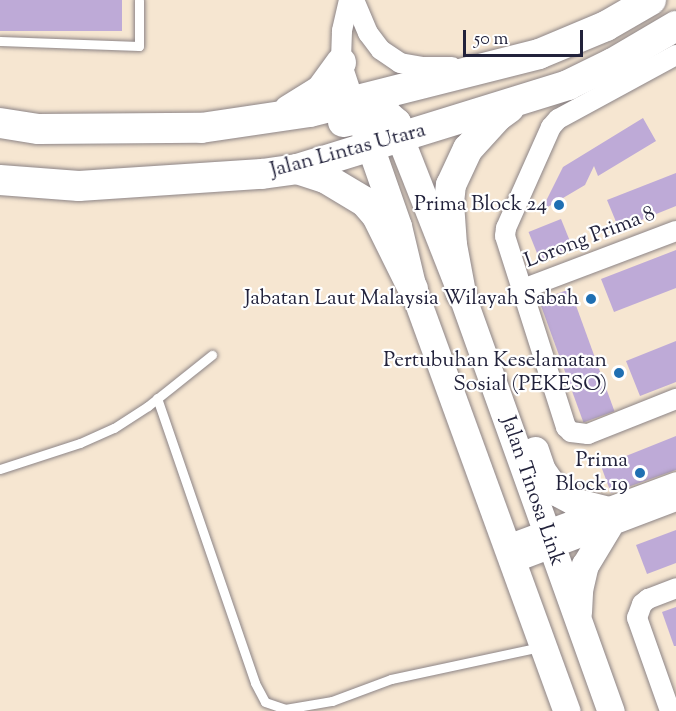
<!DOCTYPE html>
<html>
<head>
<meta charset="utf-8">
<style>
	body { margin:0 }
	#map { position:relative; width:676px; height:711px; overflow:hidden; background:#f6e6d1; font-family:"Sorts Mill Goudy",serif }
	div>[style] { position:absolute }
	.building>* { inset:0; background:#beaad7; transform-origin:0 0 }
	.roads { filter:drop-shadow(0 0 2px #8c8486) drop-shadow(0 0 2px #8c8486) }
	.service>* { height:9px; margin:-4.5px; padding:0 4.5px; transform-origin:4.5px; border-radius:4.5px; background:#fff }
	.minor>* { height:20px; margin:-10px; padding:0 10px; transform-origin:10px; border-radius:10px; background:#fff }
	.secondary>* { height:27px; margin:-13.5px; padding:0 13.5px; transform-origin:13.5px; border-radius:13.5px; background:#fff }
	.primary>* { height:30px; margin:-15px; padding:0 15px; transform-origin:15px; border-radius:15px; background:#fff }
	.dots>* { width:16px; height:16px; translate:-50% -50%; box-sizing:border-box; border:3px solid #fff; border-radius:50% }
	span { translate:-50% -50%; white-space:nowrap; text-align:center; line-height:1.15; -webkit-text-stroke:4.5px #fff; paint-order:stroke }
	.street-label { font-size:21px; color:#22223b }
	.poi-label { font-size:21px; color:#22223b }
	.right { translate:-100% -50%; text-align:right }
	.scale { position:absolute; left:463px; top:30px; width:120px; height:27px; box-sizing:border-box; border:3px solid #22223b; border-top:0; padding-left:8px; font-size:18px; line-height:21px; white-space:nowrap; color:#22223b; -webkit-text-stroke:4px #fff; paint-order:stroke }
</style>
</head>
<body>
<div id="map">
	<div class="building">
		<div style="left:0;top:0;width:122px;height:31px"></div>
		<div style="clip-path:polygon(643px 118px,656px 141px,598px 176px,594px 166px,585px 185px,541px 211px,563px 167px)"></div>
		<div style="clip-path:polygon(676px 173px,676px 206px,619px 229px,607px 200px)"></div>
		<div style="left:561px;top:219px;width:31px;height:35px;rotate:68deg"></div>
		<div style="clip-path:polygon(676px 250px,676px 288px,614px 312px,601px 279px)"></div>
		<div style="left:570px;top:289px;width:130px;height:33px;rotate:70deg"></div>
		<div style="clip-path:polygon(676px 341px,676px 382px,640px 396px,626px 361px)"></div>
		<div style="clip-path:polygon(676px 436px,676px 470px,611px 493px,601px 466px)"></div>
		<div style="clip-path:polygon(676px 530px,676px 563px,647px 574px,636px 545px)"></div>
		<div style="clip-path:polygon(676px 607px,676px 646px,674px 646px,662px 612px)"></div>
	</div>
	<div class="roads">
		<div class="service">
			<div style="left:0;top:41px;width:139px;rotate:2.1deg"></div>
			<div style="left:139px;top:46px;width:46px;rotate:-90deg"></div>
			<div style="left:157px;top:398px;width:301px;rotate:71deg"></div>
			<div style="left:255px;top:683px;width:21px;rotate:62deg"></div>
			<div style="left:265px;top:702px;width:21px;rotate:19deg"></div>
			<div style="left:285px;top:709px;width:48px;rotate:-9.7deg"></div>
			<div style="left:332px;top:701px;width:63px;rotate:-20.4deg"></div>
			<div style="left:391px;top:679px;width:152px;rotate:-12.1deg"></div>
			<div style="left:0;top:469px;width:84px;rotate:-18deg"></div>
			<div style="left:80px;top:443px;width:37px;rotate:-24deg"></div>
			<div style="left:114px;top:428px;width:40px;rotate:-32.9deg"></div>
			<div style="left:148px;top:406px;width:82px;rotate:-38.6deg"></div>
		</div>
		<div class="minor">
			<div style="left:349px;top:0;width:32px;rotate:103deg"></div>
			<div style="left:342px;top:31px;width:31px;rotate:92deg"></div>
			<div style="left:341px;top:62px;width:41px;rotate:71.6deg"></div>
			<div style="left:354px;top:0;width:36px;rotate:67deg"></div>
			<div style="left:368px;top:33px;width:21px;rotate:53deg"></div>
			<div style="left:381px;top:50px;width:23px;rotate:34deg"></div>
			<div style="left:400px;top:63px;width:22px;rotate:10deg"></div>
			<div style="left:422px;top:67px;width:30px"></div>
			<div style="left:676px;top:55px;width:134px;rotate:151.5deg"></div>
			<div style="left:558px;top:119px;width:11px;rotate:131deg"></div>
			<div style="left:551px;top:127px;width:111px;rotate:114deg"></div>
			<div style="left:506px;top:228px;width:8px;rotate:97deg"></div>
			<div style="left:505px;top:236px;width:201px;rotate:72.3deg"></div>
			<div style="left:566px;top:427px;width:7px;rotate:45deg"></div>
			<div style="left:571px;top:432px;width:17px;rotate:7deg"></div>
			<div style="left:588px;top:434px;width:95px;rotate:-21.7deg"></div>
			<div style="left:520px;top:290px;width:167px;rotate:-20.7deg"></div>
			<div style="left:507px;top:545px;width:180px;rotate:-20.4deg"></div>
			<div style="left:513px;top:563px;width:174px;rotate:-20.8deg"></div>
			<div style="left:670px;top:711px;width:99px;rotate:-109.5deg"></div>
			<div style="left:637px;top:618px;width:15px;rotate:-70deg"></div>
			<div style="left:642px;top:604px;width:8px;rotate:-40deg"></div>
			<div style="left:648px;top:599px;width:30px;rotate:-21deg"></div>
		</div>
		<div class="secondary">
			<div style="left:363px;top:126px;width:106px;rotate:70.7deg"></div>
			<div style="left:398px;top:226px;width:65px;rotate:76.6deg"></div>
			<div style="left:413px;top:289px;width:449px;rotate:70deg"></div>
			<div style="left:400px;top:138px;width:167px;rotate:68.5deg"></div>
			<div style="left:461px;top:293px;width:444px;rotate:70.3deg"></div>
			<div style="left:535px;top:450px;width:21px;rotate:71deg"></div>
			<div style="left:542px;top:470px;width:28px;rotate:55deg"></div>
			<div style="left:558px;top:493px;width:17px;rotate:28deg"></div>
			<div style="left:573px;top:501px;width:34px;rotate:14deg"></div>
			<div style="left:578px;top:612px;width:22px;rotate:-87deg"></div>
			<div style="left:579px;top:590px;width:26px;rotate:-77deg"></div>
			<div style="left:585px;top:565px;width:44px;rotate:-58.8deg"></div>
		</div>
		<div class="primary">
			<div style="left:289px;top:110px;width:38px;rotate:-32deg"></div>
			<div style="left:321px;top:90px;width:34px;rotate:-54deg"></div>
			<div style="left:343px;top:122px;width:34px;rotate:-12deg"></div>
			<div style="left:376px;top:115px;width:12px;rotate:5deg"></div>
			<div style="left:388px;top:116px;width:11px;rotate:41deg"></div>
			<div style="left:396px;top:123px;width:16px;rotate:75deg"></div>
			<div style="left:0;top:123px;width:39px;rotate:9deg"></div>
			<div style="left:39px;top:129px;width:162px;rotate:-0.4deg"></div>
			<div style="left:201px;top:128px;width:110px;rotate:-8.4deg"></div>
			<div style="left:310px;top:112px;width:236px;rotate:-14.2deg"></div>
			<div style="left:539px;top:54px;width:73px;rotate:-22.7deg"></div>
			<div style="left:606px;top:26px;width:52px;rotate:-30deg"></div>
			<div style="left:297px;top:169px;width:29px;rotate:18deg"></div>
			<div style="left:325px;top:178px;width:47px;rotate:31deg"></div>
			<div style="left:365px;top:202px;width:18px;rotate:49deg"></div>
			<div style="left:377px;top:216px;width:81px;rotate:63.7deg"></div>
			<div style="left:0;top:180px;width:79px;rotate:4.3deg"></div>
			<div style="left:79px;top:186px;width:183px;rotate:-3.8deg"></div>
			<div style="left:262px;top:174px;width:35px;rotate:-8deg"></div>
			<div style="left:297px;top:169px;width:284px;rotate:-17.2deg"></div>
			<div style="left:568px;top:85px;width:50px;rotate:-26.1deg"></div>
			<div style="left:613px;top:63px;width:73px;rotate:-30.4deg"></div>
			<div style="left:461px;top:293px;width:49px;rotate:-100.6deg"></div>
			<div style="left:452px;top:245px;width:42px;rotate:-94.1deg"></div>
			<div style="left:449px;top:203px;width:18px;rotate:-84deg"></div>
			<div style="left:451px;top:185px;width:40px;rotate:-65deg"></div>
			<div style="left:468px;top:149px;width:45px;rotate:-47.7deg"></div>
			<div style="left:498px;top:116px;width:14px;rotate:-36deg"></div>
		</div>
	</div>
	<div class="dots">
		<div style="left:559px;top:205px;background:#1f6fb2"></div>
		<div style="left:591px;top:299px;background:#1f6fb2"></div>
		<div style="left:619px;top:373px;background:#1f6fb2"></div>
		<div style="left:640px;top:473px;background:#1f6fb2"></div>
	</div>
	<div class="street-label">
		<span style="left:348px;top:151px;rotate:-15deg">Jalan Lintas Utara</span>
		<span style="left:590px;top:238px;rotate:-21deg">Lorong Prima 8</span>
		<span style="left:532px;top:491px;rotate:71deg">Jalan Tinosa Link</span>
	</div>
	<div class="poi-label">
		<span class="right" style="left:547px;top:205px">Prima Block 24</span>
		<span class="right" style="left:579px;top:299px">Jabatan Laut Malaysia Wilayah Sabah</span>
		<span class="right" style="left:607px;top:373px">Pertubuhan Keselamatan<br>Sosial (PEKESO)</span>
		<span class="right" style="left:628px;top:473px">Prima<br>Block 19</span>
	</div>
	<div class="scale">50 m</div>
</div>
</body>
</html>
